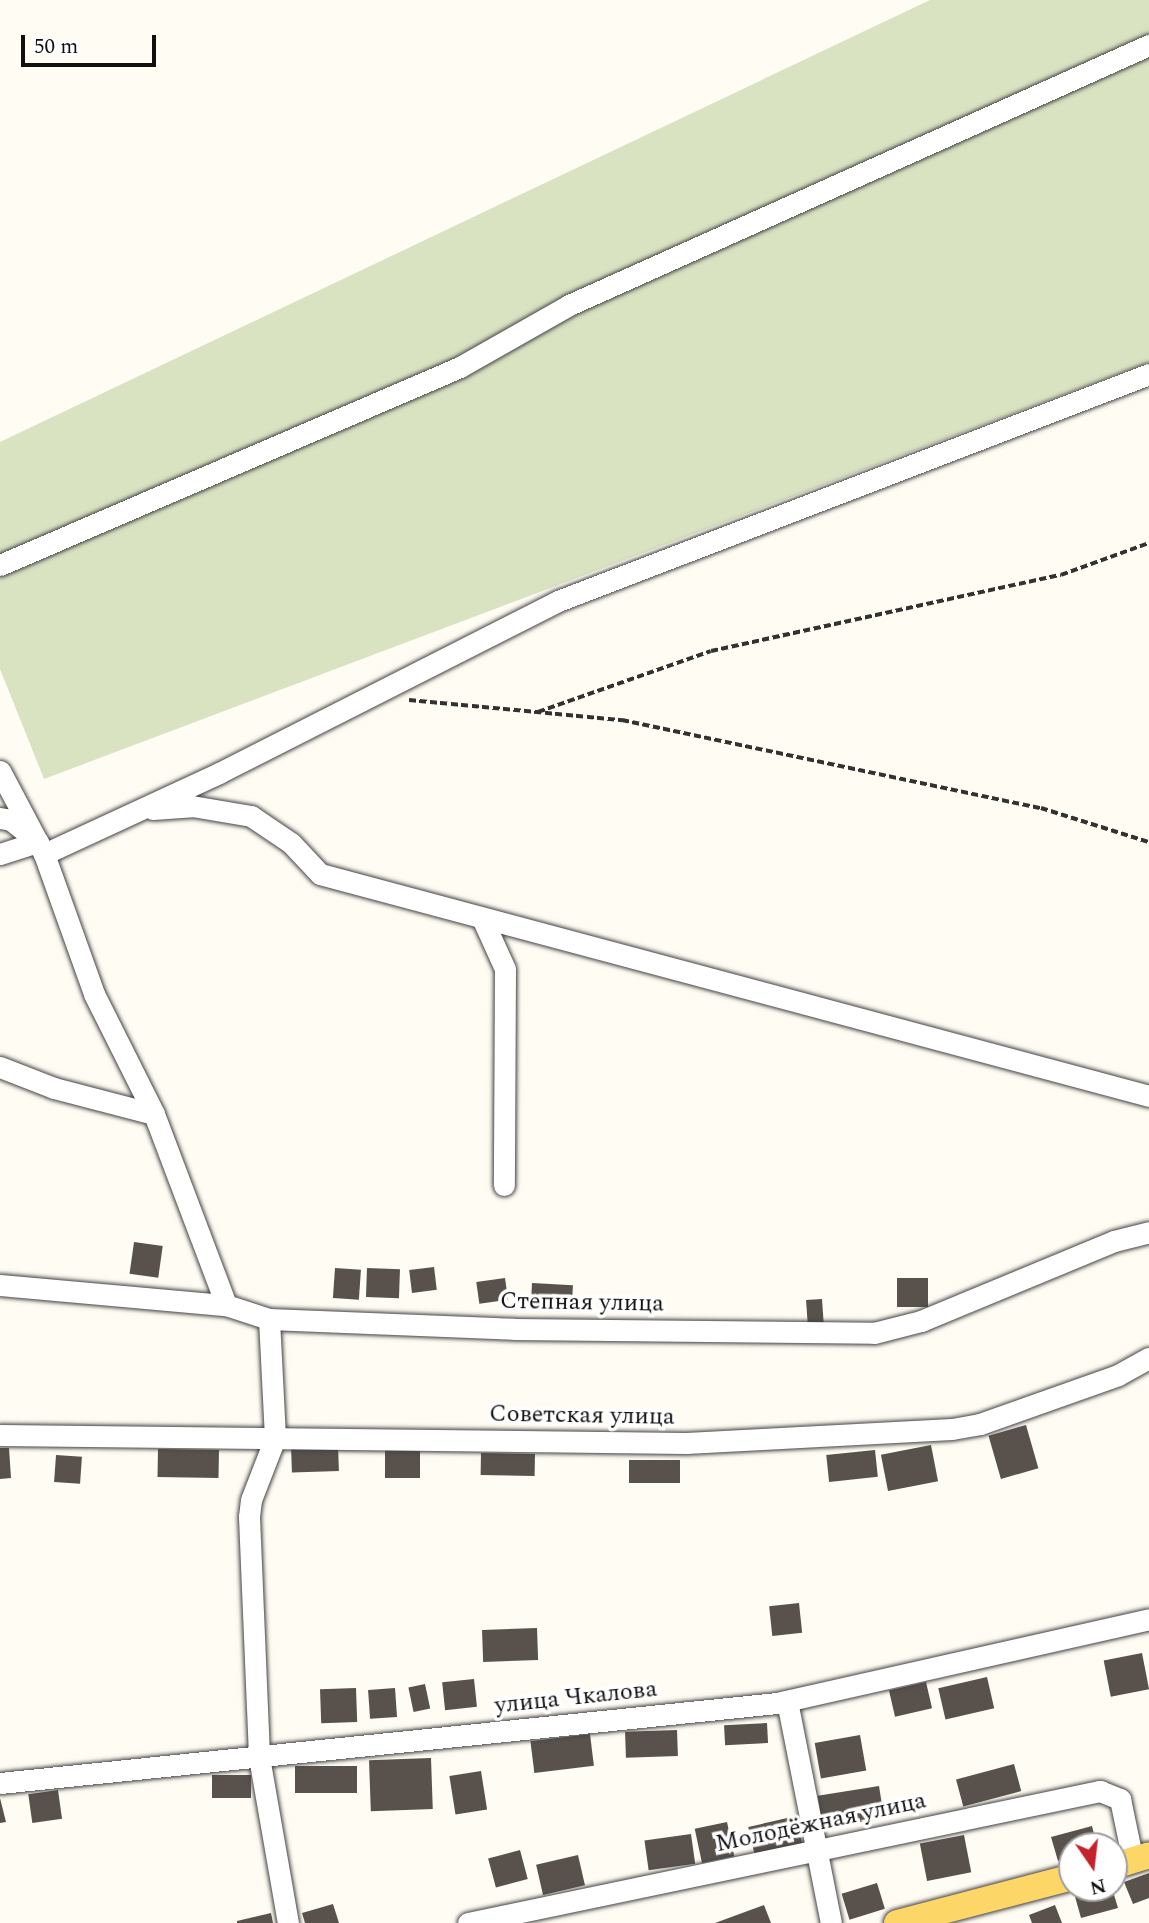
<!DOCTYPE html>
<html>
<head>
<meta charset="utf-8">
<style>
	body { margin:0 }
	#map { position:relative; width:1149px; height:1923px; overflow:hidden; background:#fffcf3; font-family:Spectral,serif }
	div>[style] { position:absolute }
	.cemetery>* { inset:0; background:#d9e3c2 }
	.building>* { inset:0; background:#59514c; transform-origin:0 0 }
	.path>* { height:3.5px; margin-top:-1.75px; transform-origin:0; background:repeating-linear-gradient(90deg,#323232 0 7px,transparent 0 10.5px) }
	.roads { filter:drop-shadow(0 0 2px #434343) drop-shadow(0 0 2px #434343) }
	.minor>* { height:21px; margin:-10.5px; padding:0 10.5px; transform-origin:10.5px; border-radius:10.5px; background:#fff }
	.major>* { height:26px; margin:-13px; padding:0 13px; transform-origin:13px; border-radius:13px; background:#fcd666 }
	span { translate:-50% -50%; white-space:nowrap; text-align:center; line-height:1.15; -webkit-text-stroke:7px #fff; paint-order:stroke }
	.street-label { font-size:24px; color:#101010 }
	.north { position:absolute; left:1058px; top:1832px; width:70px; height:70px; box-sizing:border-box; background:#fff; border:2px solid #9f9f9f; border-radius:50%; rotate:166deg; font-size:19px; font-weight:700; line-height:28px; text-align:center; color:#101010 }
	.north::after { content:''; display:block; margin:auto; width:24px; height:32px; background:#c6222c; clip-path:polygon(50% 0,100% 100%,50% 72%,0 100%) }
	.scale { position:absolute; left:21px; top:35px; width:135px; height:32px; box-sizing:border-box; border:4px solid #101010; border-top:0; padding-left:9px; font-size:21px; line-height:24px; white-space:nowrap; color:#101010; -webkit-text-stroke:5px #fff; paint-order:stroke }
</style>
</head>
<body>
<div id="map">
	<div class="cemetery">
		<div style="clip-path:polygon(930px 0,1149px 0,1149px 362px,44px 779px,0 669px,0 442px)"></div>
	</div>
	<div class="building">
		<div style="left:134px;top:1242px;width:29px;height:32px;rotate:8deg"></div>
		<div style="left:434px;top:1267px;width:23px;height:25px;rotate:83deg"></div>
		<div style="left:335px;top:1268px;width:26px;height:30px;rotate:4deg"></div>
		<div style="left:367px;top:1268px;width:33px;height:29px;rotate:2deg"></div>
		<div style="left:505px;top:1278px;width:22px;height:29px;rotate:82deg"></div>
		<div style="left:897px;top:1278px;width:31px;height:29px"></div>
		<div style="left:532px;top:1283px;width:41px;height:27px;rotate:3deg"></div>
		<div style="left:822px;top:1299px;width:27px;height:16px;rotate:86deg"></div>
		<div style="left:1026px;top:1425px;width:45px;height:39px;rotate:74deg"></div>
		<div style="left:338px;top:1445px;width:26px;height:47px;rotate:88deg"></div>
		<div style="left:931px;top:1445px;width:37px;height:51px;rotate:79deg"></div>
		<div style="clip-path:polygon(0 1448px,9px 1448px,11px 1478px,0 1479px)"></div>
		<div style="left:158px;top:1449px;width:61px;height:28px;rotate:1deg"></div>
		<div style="left:385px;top:1450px;width:35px;height:28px"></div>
		<div style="left:875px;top:1450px;width:27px;height:49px;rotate:84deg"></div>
		<div style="left:481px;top:1453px;width:54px;height:22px;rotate:1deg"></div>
		<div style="left:56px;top:1455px;width:26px;height:27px;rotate:4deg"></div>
		<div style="left:629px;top:1460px;width:51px;height:23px"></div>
		<div style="left:799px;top:1603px;width:30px;height:30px;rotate:84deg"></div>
		<div style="left:537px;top:1628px;width:32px;height:55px;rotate:88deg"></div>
		<div style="left:1142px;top:1653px;width:37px;height:39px;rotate:79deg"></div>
		<div style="left:987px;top:1677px;width:32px;height:50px;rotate:77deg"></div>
		<div style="left:474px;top:1679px;width:28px;height:32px;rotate:84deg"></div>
		<div style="left:926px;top:1682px;width:27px;height:38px;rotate:77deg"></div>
		<div style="left:425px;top:1684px;width:25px;height:17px;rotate:78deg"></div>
		<div style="left:356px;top:1688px;width:34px;height:36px;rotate:88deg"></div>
		<div style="left:395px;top:1688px;width:29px;height:27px;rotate:86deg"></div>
		<div style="left:767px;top:1723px;width:20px;height:43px;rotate:87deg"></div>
		<div style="left:677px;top:1730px;width:26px;height:52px;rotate:88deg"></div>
		<div style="left:590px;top:1734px;width:32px;height:60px;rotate:83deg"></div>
		<div style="left:860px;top:1735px;width:36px;height:46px;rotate:80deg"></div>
		<div style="left:431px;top:1758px;width:51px;height:62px;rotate:88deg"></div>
		<div style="left:1014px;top:1764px;width:28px;height:60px;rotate:75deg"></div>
		<div style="left:295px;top:1766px;width:62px;height:27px"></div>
		<div style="left:481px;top:1771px;width:39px;height:32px;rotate:81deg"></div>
		<div style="left:212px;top:1775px;width:39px;height:23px"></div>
		<div style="left:879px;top:1786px;width:33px;height:62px;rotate:81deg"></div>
		<div style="left:58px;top:1790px;width:29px;height:30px;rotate:82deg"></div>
		<div style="clip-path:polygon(0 1798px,6px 1822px,0 1823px)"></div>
		<div style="left:796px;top:1816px;width:28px;height:49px;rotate:77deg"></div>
		<div style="left:727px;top:1822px;width:35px;height:33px;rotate:78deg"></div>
		<div style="clip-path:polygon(1092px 1826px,1097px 1846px,1072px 1846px,1072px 1857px,1058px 1861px,1051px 1837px)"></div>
		<div style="left:691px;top:1834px;width:30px;height:47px;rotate:82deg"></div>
		<div style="left:964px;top:1835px;width:38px;height:45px;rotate:79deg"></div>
		<div style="left:520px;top:1850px;width:30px;height:33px;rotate:75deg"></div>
		<div style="left:578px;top:1855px;width:31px;height:43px;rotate:77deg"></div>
		<div style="clip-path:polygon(1149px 1873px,1149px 1898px,1133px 1904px,1124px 1882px)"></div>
		<div style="left:877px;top:1883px;width:27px;height:37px;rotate:73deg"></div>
		<div style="clip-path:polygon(1094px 1888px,1112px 1888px,1118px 1908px,1081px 1918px,1074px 1893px)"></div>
		<div style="clip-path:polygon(333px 1904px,339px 1923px,305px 1923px,302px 1913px)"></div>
		<div style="clip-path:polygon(764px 1905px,771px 1923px,715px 1923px)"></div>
		<div style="clip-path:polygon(1055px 1905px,1062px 1923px,1032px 1923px,1029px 1915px)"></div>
		<div style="clip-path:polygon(271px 1913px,273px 1923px,237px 1923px,237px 1921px)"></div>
	</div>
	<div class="path">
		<div style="left:409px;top:700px;width:214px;rotate:5.4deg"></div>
		<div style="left:622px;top:720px;width:428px;rotate:11.9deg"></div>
		<div style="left:1041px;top:808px;width:113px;rotate:17.5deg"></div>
		<div style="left:538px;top:712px;width:183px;rotate:-19.4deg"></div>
		<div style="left:711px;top:651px;width:358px;rotate:-12.3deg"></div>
		<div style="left:1061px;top:575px;width:94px;rotate:-20deg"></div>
	</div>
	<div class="roads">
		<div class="minor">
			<div style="left:0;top:565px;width:501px;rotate:-23.29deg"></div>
			<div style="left:460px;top:367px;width:125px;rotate:-29.6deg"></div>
			<div style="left:569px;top:305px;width:636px;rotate:-24.15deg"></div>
			<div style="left:0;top:771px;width:94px;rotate:62.1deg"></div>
			<div style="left:44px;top:854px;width:149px;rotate:70.3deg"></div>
			<div style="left:94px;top:994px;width:134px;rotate:63.4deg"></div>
			<div style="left:154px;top:1114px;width:204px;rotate:69.3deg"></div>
			<div style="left:153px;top:809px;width:39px;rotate:-4deg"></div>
			<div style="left:192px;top:806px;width:60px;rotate:9.6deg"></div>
			<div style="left:251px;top:816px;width:48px;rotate:34deg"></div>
			<div style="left:291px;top:843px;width:42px;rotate:46.9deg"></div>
			<div style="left:320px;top:874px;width:858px;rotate:14.99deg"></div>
			<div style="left:0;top:818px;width:11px;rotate:10deg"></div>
			<div style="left:11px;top:820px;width:26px;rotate:39deg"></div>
			<div style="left:0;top:854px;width:40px;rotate:-18deg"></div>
			<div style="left:44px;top:854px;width:193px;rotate:-24.8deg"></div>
			<div style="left:219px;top:773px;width:380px;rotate:-26.9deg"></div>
			<div style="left:558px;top:601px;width:633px;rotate:-21.01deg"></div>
			<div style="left:482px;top:918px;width:56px;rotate:65.7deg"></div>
			<div style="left:505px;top:969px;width:216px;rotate:90.3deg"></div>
			<div style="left:0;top:1067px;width:58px;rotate:21.3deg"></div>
			<div style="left:54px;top:1088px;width:103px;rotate:14.6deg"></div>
			<div style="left:0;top:1285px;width:227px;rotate:5.1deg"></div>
			<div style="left:226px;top:1305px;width:45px;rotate:18deg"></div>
			<div style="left:269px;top:1319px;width:245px;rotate:2.3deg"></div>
			<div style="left:514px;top:1329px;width:360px;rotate:0.6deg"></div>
			<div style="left:874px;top:1333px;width:49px;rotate:-14.3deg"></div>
			<div style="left:921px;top:1321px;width:209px;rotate:-22.5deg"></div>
			<div style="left:1114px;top:1241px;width:36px;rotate:-14deg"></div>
			<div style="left:269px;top:1319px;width:119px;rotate:87.1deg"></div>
			<div style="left:275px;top:1438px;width:66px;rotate:111.2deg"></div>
			<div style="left:251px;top:1500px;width:17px;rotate:97deg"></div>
			<div style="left:249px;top:1517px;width:240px;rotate:87.6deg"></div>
			<div style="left:259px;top:1757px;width:169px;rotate:80.1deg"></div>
			<div style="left:0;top:1435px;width:686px;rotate:0.67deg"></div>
			<div style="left:686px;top:1443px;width:266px;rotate:-3deg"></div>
			<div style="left:952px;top:1429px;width:28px;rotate:-10deg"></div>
			<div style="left:980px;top:1424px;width:146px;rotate:-19.5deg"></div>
			<div style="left:1118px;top:1375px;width:35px;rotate:-29deg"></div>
			<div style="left:787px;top:1701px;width:226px;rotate:78.8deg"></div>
			<div style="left:0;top:1783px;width:781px;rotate:-5.88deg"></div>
			<div style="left:777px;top:1703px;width:381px;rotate:-12.7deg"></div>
			<div style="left:468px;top:1923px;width:646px;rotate:-11.8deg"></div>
			<div style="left:1100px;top:1791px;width:22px;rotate:22deg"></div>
			<div style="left:1120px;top:1799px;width:63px;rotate:78.2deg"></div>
		</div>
		<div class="major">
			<div style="left:1114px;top:1866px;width:37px;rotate:-17deg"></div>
			<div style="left:897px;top:1923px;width:181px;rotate:-14.7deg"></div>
		</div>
	</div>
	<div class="street-label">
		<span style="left:582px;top:1303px;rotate:1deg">Степная улица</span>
		<span style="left:582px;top:1416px;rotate:1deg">Советская улица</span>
		<span style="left:576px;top:1698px;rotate:-6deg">улица Чкалова</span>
		<span style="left:821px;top:1823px;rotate:-12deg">Молодёжная улица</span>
	</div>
	<div class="north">N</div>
	<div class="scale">50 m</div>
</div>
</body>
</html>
